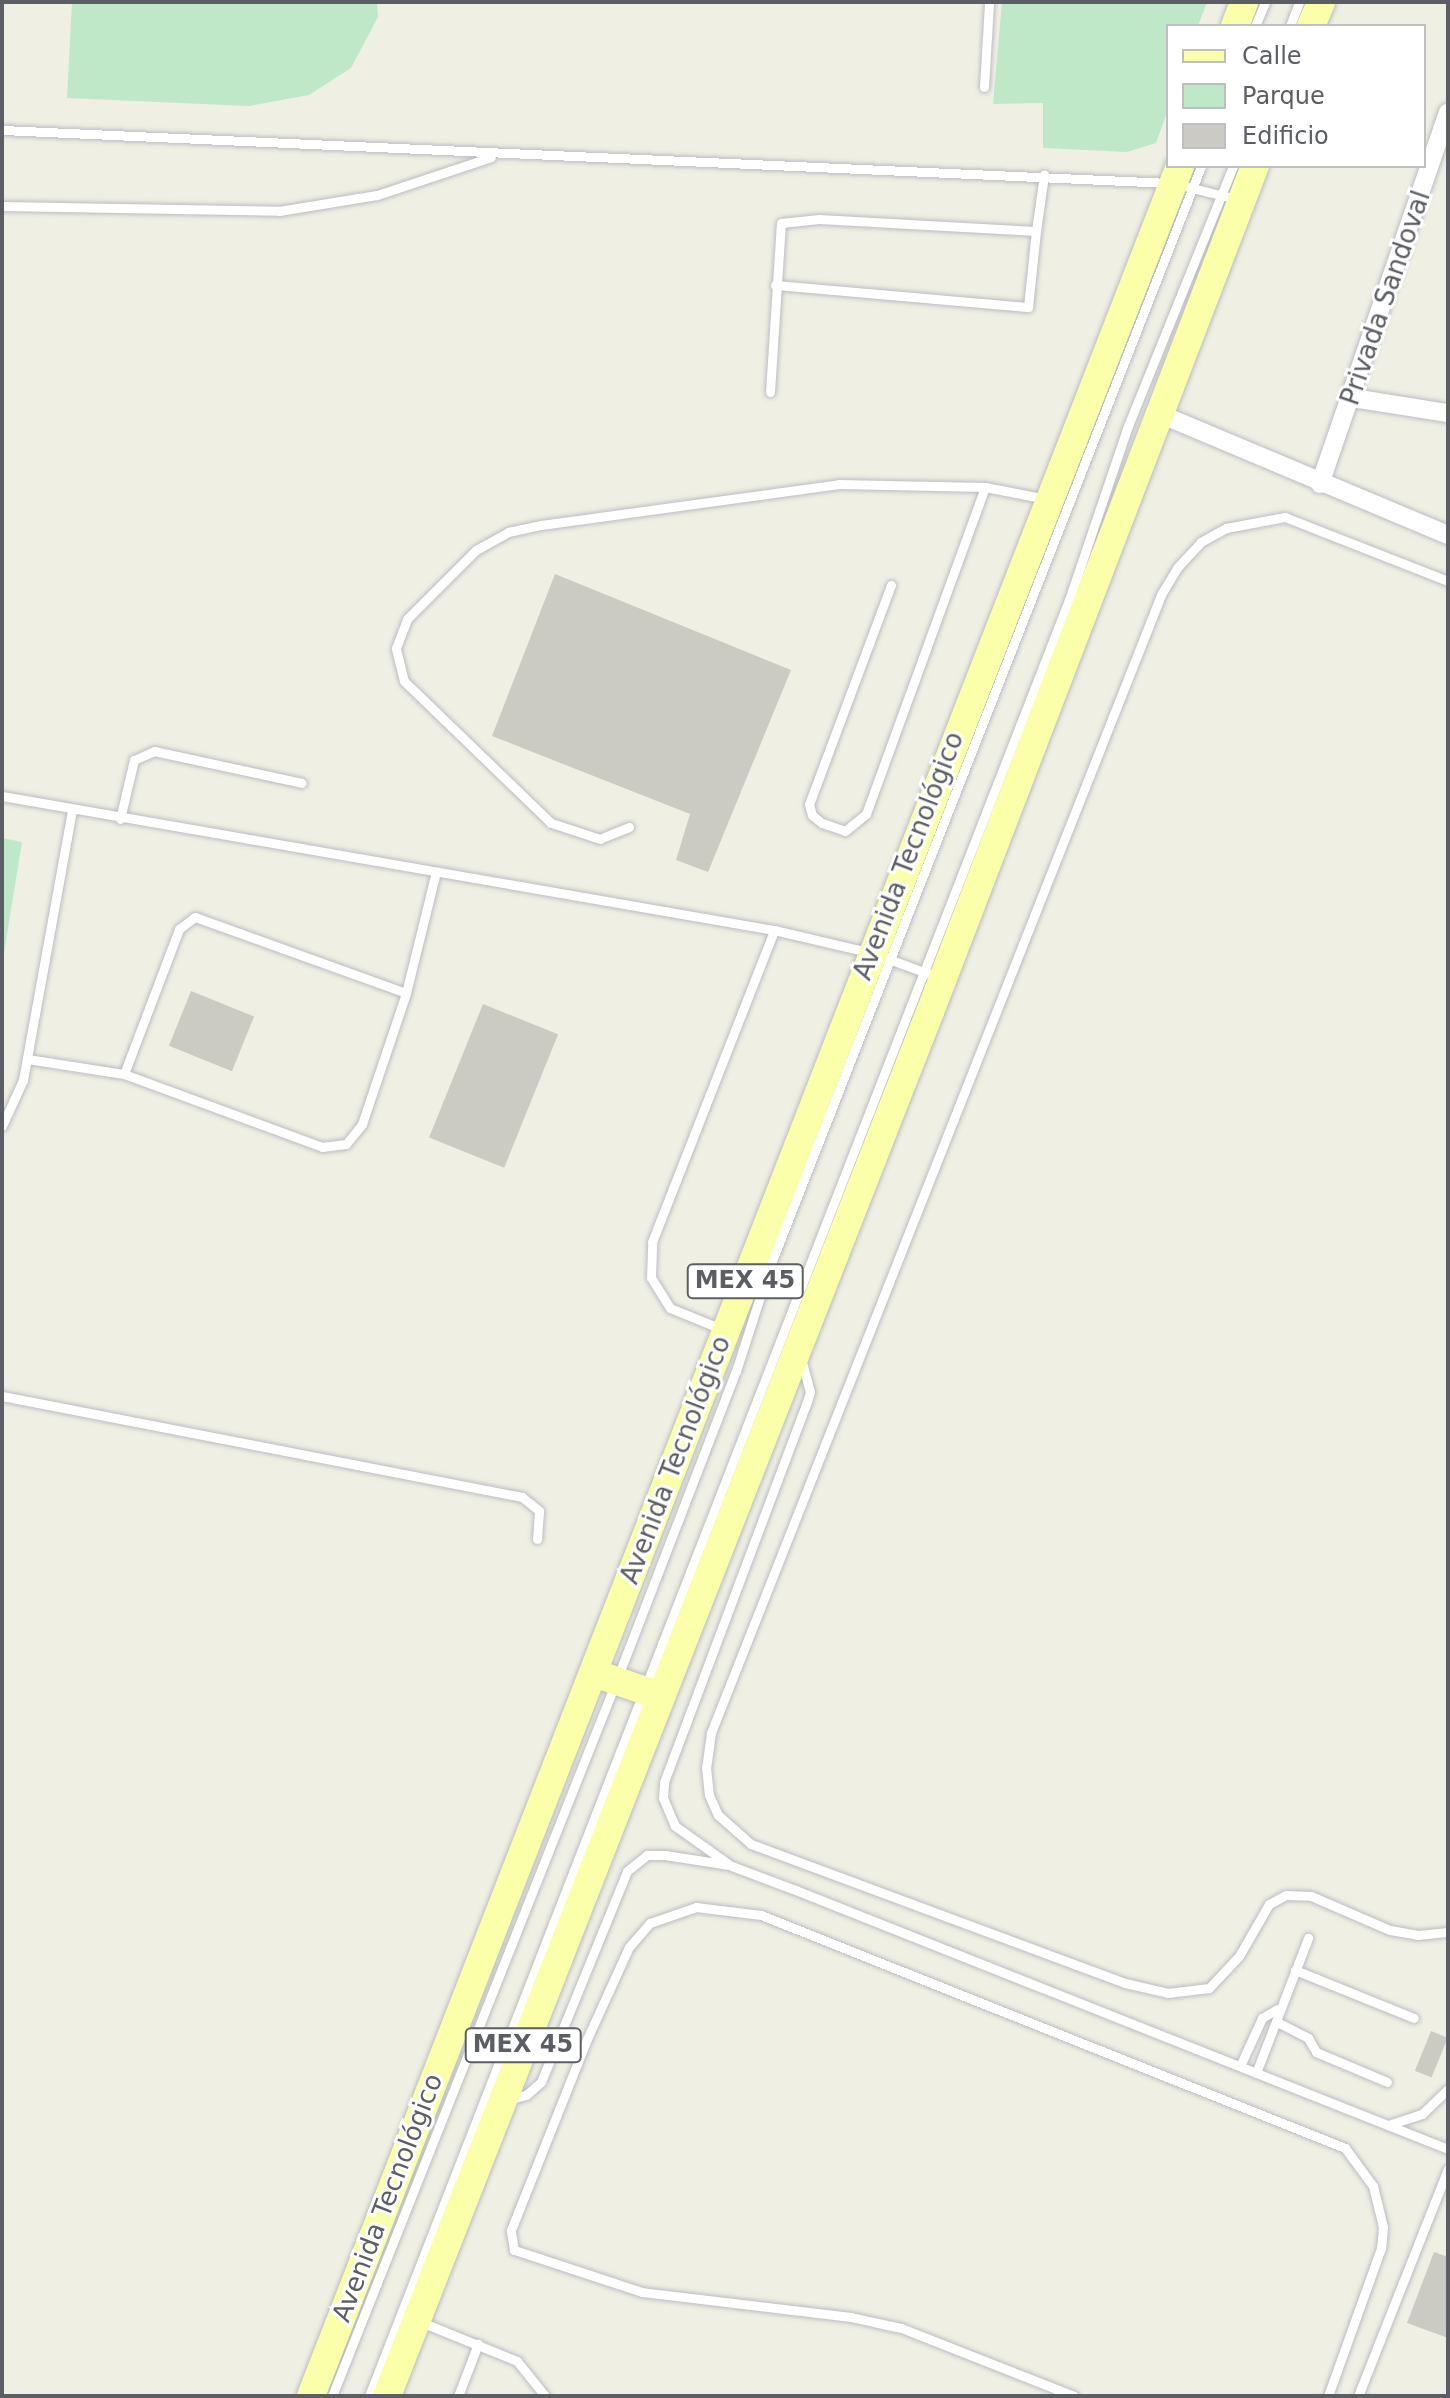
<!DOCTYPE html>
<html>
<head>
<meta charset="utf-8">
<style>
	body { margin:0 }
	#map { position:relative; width:1450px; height:2398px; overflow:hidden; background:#efefe4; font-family:"DejaVu Sans",sans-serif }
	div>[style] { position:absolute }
	.green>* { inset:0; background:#bfe8c8 }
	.building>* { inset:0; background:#cccbc3; transform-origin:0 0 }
	.roads { filter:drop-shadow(0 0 2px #bbbcc3) drop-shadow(0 0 2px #bbbcc3) }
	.service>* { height:9px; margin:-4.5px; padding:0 4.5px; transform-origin:4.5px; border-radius:4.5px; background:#fff }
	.minor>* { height:18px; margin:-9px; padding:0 9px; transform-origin:9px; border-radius:9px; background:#fff }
	.primary>* { height:28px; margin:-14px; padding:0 14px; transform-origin:14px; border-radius:14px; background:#fbffa9 }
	span { translate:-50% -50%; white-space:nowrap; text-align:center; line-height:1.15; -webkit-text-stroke:6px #fff; paint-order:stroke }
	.shield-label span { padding:2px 6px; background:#fff; border:2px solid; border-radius:6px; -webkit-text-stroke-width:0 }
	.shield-label { font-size:24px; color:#5c5e65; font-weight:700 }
	.street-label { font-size:26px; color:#5c5e65 }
	.frame { position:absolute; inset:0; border:4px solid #5c5e65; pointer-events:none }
	.legend { position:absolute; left:1166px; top:24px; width:260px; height:144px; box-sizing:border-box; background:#fff; border:2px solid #bebfc1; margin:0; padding:10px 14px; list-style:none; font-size:24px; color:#5c5e65 }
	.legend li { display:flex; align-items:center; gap:16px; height:40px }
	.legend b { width:40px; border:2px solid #bebfc1 }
</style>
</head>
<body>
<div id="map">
	<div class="green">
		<div style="clip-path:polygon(72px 2px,377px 2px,378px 17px,351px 68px,309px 95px,249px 106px,67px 98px)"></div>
		<div style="clip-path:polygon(1002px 2px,1207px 2px,1198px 26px,1168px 26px,1168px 110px,1156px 143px,1127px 152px,1043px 148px,1043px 103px,993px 104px)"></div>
		<div style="clip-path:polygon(2px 838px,22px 842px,2px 965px)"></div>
	</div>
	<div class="building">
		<div style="clip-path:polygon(555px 574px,791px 670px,708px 872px,676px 860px,690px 814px,492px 736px)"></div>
		<div style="left:191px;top:991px;width:68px;height:59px;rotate:22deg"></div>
		<div style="left:483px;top:1004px;width:81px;height:144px;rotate:22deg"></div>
		<div style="left:1431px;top:2031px;width:18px;height:43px;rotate:22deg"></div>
		<div style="clip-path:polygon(1434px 2252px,1448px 2257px,1448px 2338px,1407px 2323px)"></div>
	</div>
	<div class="roads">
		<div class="service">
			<div style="left:1255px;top:26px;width:26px;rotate:-67deg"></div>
			<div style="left:1290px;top:26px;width:26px;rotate:-69deg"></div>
			<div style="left:984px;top:87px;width:85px;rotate:-86.6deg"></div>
			<div style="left:2px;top:130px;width:1168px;rotate:2.6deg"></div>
			<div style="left:1188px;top:187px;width:41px;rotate:14deg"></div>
			<div style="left:2px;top:206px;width:277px;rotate:1deg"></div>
			<div style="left:279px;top:211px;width:99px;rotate:-9.3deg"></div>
			<div style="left:377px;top:195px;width:120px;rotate:-18.4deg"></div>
			<div style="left:775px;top:285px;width:254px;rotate:5deg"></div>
			<div style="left:1028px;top:307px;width:76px;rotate:-84deg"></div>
			<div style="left:770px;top:392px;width:169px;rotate:-86.3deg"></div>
			<div style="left:781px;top:223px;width:38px;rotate:-6deg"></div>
			<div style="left:819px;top:219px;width:217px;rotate:3.2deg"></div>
			<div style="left:1036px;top:231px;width:57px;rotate:-81.9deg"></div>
			<div style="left:1448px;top:581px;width:175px;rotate:-158.6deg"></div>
			<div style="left:1285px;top:517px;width:60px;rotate:169.4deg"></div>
			<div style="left:1226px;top:528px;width:29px;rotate:151deg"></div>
			<div style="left:1201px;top:542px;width:35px;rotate:133deg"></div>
			<div style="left:1177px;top:568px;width:31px;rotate:121deg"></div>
			<div style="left:1161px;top:595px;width:1224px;rotate:111.58deg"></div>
			<div style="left:711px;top:1733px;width:34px;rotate:98deg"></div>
			<div style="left:706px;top:1767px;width:28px;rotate:84deg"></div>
			<div style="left:709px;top:1795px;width:22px;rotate:66deg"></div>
			<div style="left:718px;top:1815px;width:44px;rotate:41.3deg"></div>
			<div style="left:751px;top:1844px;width:399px;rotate:20.4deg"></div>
			<div style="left:1125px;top:1983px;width:44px;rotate:13.1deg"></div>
			<div style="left:1168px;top:1993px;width:41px;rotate:-7deg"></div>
			<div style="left:1209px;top:1988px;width:44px;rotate:-46.8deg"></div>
			<div style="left:1239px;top:1956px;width:60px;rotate:-60deg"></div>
			<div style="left:1269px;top:1904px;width:19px;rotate:-28deg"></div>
			<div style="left:1286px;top:1895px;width:25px;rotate:2deg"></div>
			<div style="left:1311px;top:1896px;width:86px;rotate:23.3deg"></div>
			<div style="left:1390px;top:1930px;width:28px;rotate:10deg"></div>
			<div style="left:1418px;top:1935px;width:30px;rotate:-6deg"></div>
			<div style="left:891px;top:585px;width:234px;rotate:110.5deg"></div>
			<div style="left:809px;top:804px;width:11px;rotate:75deg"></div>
			<div style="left:812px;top:815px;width:13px;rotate:39deg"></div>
			<div style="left:822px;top:823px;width:24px;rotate:19deg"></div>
			<div style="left:845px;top:831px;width:27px;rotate:-39deg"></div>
			<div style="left:866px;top:814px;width:348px;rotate:-70deg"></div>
			<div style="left:2px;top:796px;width:784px;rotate:9.85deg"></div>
			<div style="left:774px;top:930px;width:97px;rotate:13.2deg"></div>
			<div style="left:120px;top:819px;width:61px;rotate:-76.7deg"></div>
			<div style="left:134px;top:760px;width:22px;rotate:-24deg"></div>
			<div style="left:154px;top:751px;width:151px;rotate:12.2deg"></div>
			<div style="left:629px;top:827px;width:31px;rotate:158deg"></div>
			<div style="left:600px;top:839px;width:52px;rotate:-161.9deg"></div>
			<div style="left:551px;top:823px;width:204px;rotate:-136deg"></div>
			<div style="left:404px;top:681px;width:34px;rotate:-104deg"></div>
			<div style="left:396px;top:648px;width:31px;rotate:-69deg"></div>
			<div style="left:407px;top:619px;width:98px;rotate:-45deg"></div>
			<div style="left:476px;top:550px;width:37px;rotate:-29deg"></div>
			<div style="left:508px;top:532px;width:34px;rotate:-12deg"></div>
			<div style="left:541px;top:525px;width:301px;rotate:-7.8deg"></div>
			<div style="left:839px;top:484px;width:146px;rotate:1.2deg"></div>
			<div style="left:985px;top:487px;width:63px;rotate:11deg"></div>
			<div style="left:886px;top:958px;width:58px;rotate:20.3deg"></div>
			<div style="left:27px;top:1059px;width:98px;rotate:8.8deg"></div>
			<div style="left:124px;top:1074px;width:155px;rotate:-69.2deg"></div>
			<div style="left:179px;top:929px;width:20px;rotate:-37deg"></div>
			<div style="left:195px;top:917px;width:224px;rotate:19.8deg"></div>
			<div style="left:406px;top:993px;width:125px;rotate:-76.1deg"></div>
			<div style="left:124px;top:1074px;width:211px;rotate:20.2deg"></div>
			<div style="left:322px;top:1147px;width:24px;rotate:-7deg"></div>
			<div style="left:346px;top:1144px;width:26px;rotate:-51deg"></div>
			<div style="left:362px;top:1124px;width:138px;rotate:-71.4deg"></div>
			<div style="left:2px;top:1126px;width:51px;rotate:-65.5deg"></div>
			<div style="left:23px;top:1080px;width:274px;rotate:-79.7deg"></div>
			<div style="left:724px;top:1330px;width:58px;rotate:-157.8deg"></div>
			<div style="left:670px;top:1308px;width:36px;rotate:-122deg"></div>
			<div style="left:651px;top:1278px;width:36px;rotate:-88deg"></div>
			<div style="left:652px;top:1242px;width:335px;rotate:-68.6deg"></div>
			<div style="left:2px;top:1396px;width:530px;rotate:10.99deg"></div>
			<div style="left:522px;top:1497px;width:22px;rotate:39deg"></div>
			<div style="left:539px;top:1511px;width:28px;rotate:94deg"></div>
			<div style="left:727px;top:1863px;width:64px;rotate:-144.6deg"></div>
			<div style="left:675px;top:1826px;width:30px;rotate:-113deg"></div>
			<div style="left:663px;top:1798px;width:16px;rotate:-86deg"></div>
			<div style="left:664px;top:1782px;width:403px;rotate:-69.4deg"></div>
			<div style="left:806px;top:1405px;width:14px;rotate:-73deg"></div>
			<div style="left:810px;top:1392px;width:34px;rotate:-105deg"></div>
			<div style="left:1295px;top:1970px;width:128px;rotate:22deg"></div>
			<div style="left:1279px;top:2023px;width:33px;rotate:27deg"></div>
			<div style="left:1308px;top:2038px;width:16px;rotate:60deg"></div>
			<div style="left:1316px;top:2052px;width:77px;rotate:22.9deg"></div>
			<div style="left:1240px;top:2066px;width:53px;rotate:-65.4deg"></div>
			<div style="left:1262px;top:2018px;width:17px;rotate:-31deg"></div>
			<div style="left:1256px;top:2073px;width:145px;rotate:-68.9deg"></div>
			<div style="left:507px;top:2100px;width:20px;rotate:-15deg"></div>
			<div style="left:526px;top:2095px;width:20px;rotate:-41deg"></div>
			<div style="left:541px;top:2082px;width:228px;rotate:-67.8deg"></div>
			<div style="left:627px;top:1871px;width:26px;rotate:-39deg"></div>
			<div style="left:647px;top:1855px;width:18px"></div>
			<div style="left:665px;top:1855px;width:65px;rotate:8.9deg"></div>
			<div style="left:729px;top:1865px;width:68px;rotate:20.6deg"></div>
			<div style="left:793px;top:1889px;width:705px;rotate:21.65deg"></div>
			<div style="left:1388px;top:2125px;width:36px;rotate:-18deg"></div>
			<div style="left:1422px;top:2114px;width:36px;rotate:-44deg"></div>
			<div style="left:421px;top:2322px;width:104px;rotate:22.1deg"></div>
			<div style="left:517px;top:2361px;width:45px;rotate:51.3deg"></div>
			<div style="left:332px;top:2396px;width:772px;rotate:-68.32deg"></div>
			<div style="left:617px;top:1679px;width:330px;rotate:-68.9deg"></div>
			<div style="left:736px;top:1371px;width:110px;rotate:-72.1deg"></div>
			<div style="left:770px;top:1266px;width:1181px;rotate:-68.6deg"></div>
			<div style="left:369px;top:2396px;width:1928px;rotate:-68.71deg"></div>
			<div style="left:1069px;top:600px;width:184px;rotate:-71.3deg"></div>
			<div style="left:1128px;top:426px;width:280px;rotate:-68deg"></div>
			<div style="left:458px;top:2396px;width:56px;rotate:-69deg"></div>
			<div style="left:1074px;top:2396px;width:186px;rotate:-158.5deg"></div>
			<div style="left:901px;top:2328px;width:51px;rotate:-167.6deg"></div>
			<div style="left:851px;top:2317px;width:210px;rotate:-173.2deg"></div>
			<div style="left:642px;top:2292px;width:135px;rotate:-161.8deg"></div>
			<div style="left:514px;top:2250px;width:20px;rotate:-99deg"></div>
			<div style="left:511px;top:2230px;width:206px;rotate:-68.3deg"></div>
			<div style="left:587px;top:2039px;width:101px;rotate:-65.5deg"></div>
			<div style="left:629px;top:1947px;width:32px;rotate:-49deg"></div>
			<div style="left:650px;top:1923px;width:49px;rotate:-19.2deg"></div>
			<div style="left:696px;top:1907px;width:65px;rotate:7deg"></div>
			<div style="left:761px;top:1915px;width:629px;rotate:21.75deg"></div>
			<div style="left:1345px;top:2148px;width:47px;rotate:53.6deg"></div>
			<div style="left:1373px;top:2186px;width:42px;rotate:76.3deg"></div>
			<div style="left:1383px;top:2227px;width:21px;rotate:95deg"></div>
			<div style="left:1381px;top:2248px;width:157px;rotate:109.7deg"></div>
			<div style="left:1358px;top:2396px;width:244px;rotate:-68.4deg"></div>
		</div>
		<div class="minor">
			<div style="left:1353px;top:398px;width:96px;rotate:9deg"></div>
			<div style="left:1160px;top:414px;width:312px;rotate:22.8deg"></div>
			<div style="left:1320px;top:484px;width:393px;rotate:-71deg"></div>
		</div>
		<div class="primary">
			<div style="left:1235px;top:26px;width:26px;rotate:-69deg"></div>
			<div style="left:1311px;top:26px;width:26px;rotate:-67deg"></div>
			<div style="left:594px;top:1673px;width:70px;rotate:19.2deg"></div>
			<div style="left:311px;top:2396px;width:2393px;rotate:-68.71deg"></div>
			<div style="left:387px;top:2396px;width:1487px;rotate:-68.58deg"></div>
			<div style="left:930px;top:1012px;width:906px;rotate:-68.99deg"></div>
		</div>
	</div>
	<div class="shield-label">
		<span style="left:745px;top:1281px">MEX 45</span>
		<span style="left:523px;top:2045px">MEX 45</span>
	</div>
	<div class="street-label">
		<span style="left:1386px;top:298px;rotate:-71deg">Privada Sandoval</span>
		<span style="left:909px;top:856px;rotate:-69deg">Avenida Tecnológico</span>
		<span style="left:676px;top:1460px;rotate:-69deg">Avenida Tecnológico</span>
		<span style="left:388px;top:2198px;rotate:-69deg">Avenida Tecnológico</span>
	</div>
	<div class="frame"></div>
	<ul class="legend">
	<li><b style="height:10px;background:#fbffa9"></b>Calle</li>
	<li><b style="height:22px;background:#bfe8c8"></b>Parque</li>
	<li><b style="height:22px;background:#cccbc3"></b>Edificio</li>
	</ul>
</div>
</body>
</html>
